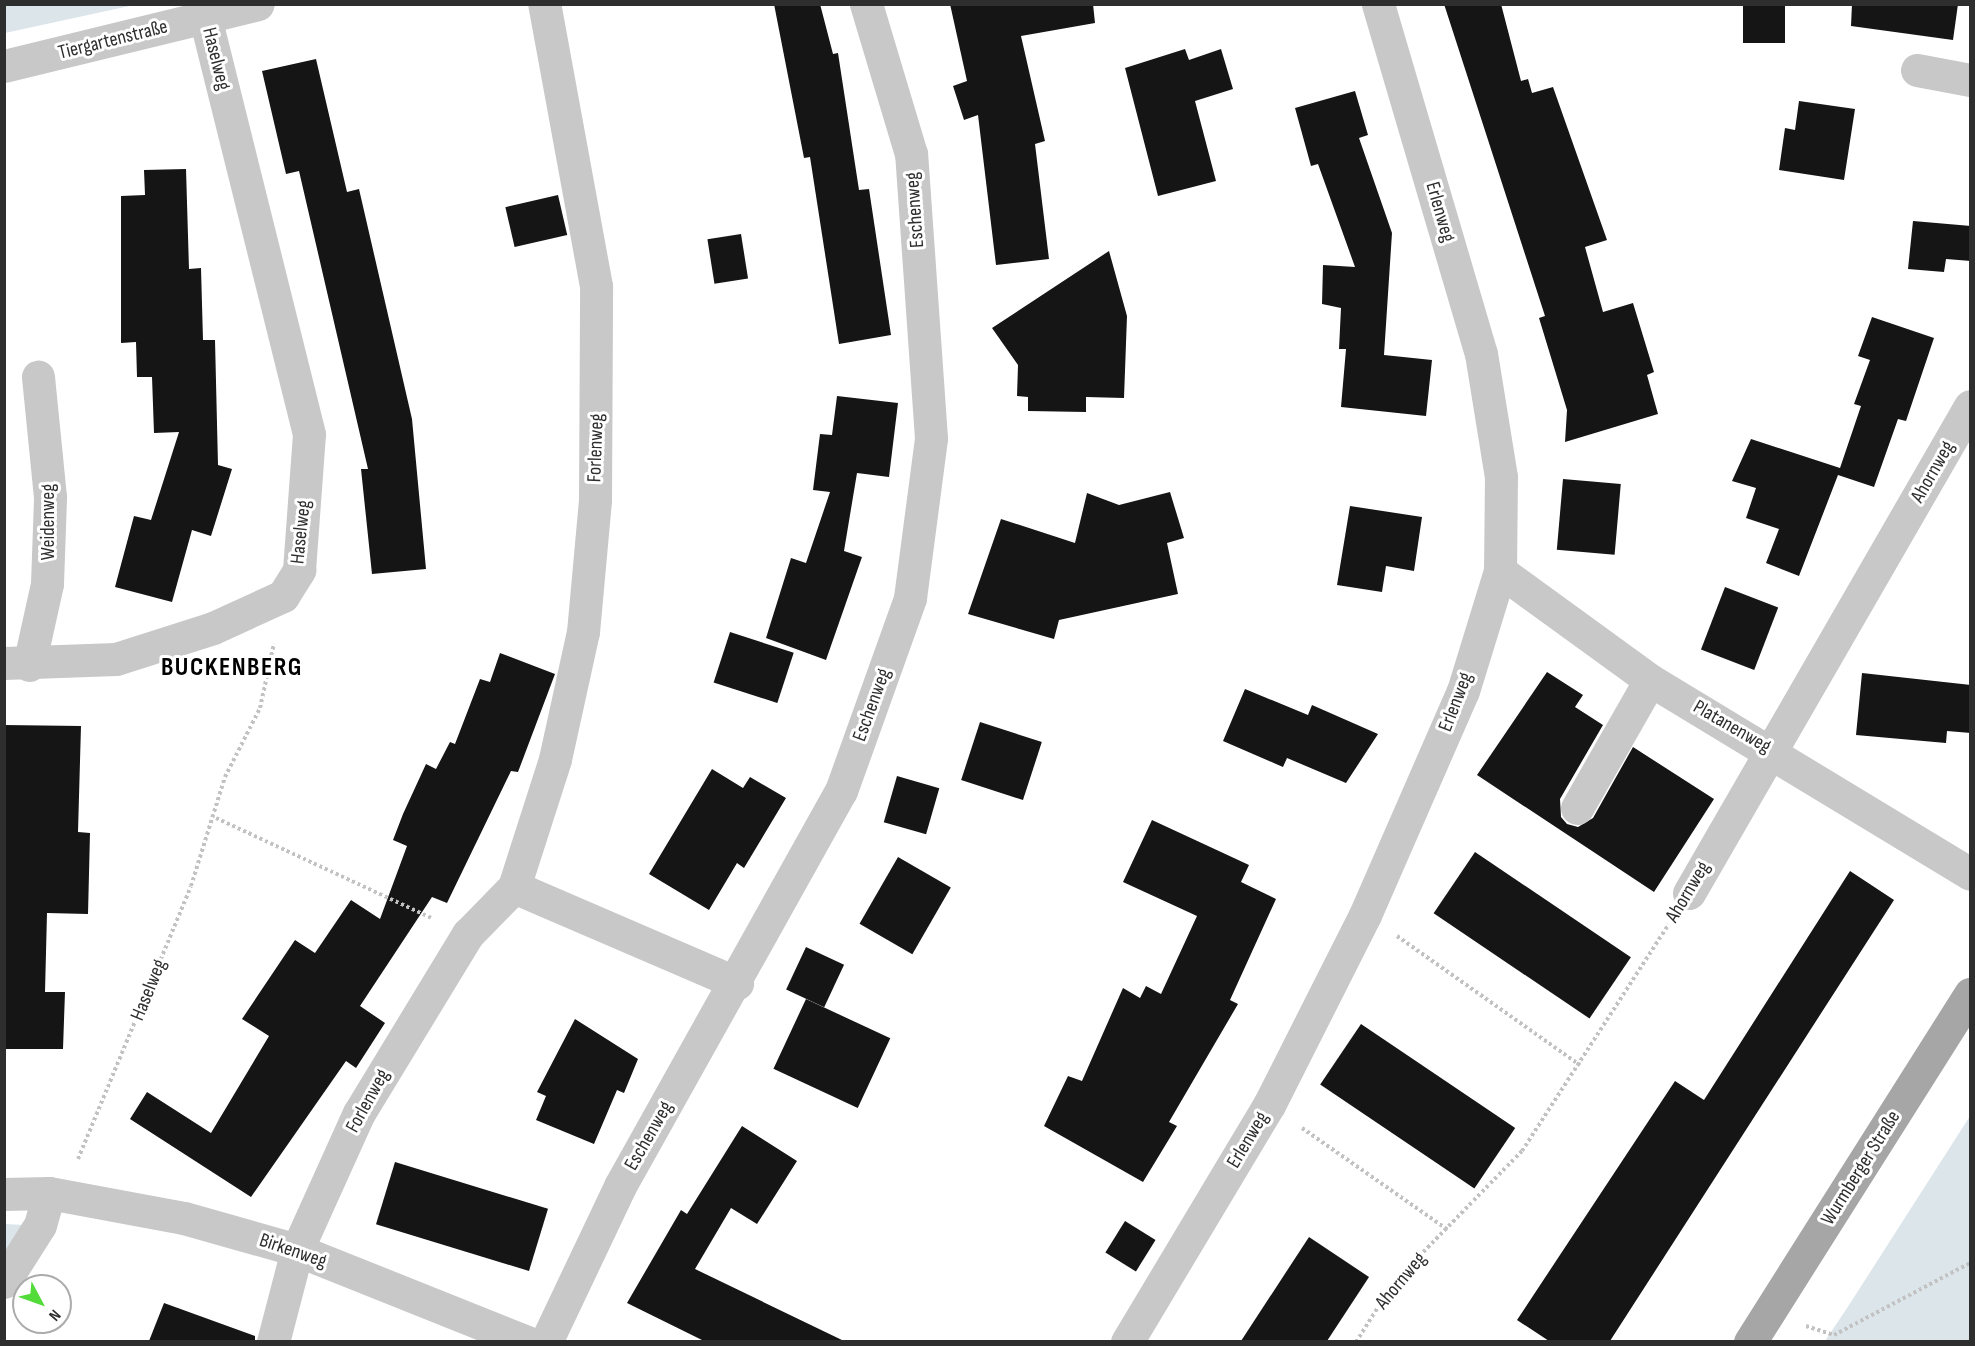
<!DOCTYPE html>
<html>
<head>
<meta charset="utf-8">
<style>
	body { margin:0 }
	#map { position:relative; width:1975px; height:1346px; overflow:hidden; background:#fff; font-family:"Sofia Sans Condensed",sans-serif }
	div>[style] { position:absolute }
	.green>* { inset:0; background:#dce5ea }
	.building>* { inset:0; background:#151515; transform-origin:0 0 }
	.path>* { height:4px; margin-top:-2px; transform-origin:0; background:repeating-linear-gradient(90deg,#c2c2c2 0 3px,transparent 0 6px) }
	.minor>* { height:33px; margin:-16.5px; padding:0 16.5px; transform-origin:16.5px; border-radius:16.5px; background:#c8c8c8 }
	.major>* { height:33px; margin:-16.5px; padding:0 16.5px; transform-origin:16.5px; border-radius:16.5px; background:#a6a6a6 }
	span { translate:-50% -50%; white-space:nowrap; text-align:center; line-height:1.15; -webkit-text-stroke:6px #fff; paint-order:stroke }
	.street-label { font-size:20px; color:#2e2e2e }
	.district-label { font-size:26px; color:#000; font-weight:700; letter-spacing:1.5px }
	.frame { position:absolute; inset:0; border:6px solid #2e2e2e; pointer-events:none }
	.north { position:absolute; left:12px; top:1274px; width:60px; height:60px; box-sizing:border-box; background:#fff; border:2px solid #ababab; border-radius:50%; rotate:131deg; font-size:16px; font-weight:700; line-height:24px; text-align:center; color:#2e2e2e }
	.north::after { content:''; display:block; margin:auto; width:21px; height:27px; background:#53db3a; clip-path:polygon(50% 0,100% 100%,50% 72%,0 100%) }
</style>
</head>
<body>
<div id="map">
	<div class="green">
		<div style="clip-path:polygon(5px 4px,134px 4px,134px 5px,5px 33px)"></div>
		<div style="clip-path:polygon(1970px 1116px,1970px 1341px,1825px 1341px,1851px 1302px)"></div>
		<div style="clip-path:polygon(5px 1224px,24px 1225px,5px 1259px)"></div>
	</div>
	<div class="building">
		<div style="clip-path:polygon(774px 4px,820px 4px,833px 54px,838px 53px,859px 190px,869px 189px,891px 335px,839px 344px,810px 157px,804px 158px)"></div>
		<div style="clip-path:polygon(950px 4px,1093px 4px,1095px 23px,1021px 36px,1045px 141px,1035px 144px,1049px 259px,996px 265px,978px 115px,964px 120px,953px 86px,967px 81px)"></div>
		<div style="clip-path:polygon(1444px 4px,1501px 4px,1521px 81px,1528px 79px,1532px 93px,1553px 87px,1607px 240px,1585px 247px,1603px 312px,1633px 303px,1654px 372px,1647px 375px,1658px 414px,1565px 442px,1567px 410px,1539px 318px,1545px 316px)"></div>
		<div style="left:1743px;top:4px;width:42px;height:39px"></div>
		<div style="clip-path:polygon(1852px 4px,1958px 4px,1953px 40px,1851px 26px)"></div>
		<div style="clip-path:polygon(1185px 49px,1189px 60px,1221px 49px,1233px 89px,1195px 101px,1216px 181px,1158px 196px,1125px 68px)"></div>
		<div style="clip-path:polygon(316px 59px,347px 192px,359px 189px,412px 419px,426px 569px,372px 574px,361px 469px,368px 469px,299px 171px,286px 174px,262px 71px)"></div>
		<div style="clip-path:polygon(1355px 91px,1368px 135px,1359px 138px,1392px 233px,1384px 355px,1432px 360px,1426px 416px,1341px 407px,1346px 349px,1339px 349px,1341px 308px,1322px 304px,1323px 265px,1355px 267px,1318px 164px,1311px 166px,1295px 108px)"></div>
		<div style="clip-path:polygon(1799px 101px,1855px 109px,1844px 180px,1779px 170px,1785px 128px,1795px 130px)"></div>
		<div style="clip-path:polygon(186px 169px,189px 269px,201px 268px,203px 340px,215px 340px,218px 465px,232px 469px,211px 536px,192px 530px,172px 602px,115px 587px,134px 516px,151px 520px,179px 432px,154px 433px,152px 377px,137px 377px,136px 342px,121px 343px,121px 196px,145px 195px,144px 170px)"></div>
		<div style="left:558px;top:195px;width:41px;height:54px;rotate:77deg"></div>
		<div style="clip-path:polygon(1913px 221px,1971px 226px,1971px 261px,1946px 259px,1944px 272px,1908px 269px)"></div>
		<div style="left:741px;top:234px;width:45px;height:34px;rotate:81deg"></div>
		<div style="clip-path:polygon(1109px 251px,1127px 316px,1124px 398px,1086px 397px,1086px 412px,1028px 411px,1028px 397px,1017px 396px,1018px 365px,992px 328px)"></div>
		<div style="clip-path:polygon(1872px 317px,1934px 338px,1906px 421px,1898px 419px,1874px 487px,1838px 475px,1799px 576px,1766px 563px,1779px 529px,1746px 518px,1756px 488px,1732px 481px,1751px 439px,1840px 468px,1861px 406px,1854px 404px,1870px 360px,1858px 356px)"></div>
		<div style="clip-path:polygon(837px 396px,898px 403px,889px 477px,857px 473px,844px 551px,862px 557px,826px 660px,766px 638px,791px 558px,806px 563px,830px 492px,813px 490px,820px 434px,832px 435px)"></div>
		<div style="left:1563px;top:479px;width:58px;height:71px;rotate:5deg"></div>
		<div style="clip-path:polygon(1170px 492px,1184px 538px,1167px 543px,1178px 594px,1059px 620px,1054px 639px,968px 614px,1001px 519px,1075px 543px,1087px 493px,1119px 505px)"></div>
		<div style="clip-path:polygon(1350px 506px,1422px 517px,1414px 571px,1386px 566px,1382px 592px,1337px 585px)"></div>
		<div style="left:1725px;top:587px;width:57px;height:67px;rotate:21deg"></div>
		<div style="left:730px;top:632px;width:67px;height:53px;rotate:18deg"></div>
		<div style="clip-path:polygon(500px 653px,555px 674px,518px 772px,511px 771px,447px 903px,432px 897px,360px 1006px,385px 1023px,356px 1068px,346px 1061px,251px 1197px,130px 1119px,147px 1092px,211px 1133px,269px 1036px,242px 1019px,295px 940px,315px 953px,351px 900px,380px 919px,407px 846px,393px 840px,403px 814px,426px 764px,436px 769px,450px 742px,455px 744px,480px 679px,490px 682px)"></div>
		<div style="clip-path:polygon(1547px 672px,1583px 695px,1575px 707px,1603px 725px,1560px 799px,1561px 817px,1567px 824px,1578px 827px,1593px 818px,1633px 747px,1714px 799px,1654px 892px,1477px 775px)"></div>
		<div style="clip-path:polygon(1862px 673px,1971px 685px,1971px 733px,1947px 731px,1946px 743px,1856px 735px)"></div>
		<div style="clip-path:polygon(1245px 689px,1308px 715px,1312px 705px,1378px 734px,1346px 783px,1287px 758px,1283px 767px,1223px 741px)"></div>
		<div style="left:980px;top:722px;width:65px;height:61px;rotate:18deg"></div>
		<div style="clip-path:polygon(4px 725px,81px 726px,78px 832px,90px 833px,88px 914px,47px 913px,45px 992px,65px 992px,63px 1049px,4px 1049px)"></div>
		<div style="clip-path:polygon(712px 769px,743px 788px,750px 777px,786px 798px,744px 868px,737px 863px,709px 910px,649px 874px)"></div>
		<div style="left:897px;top:776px;width:44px;height:48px;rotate:16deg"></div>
		<div style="clip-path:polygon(1152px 820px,1249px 865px,1241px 882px,1276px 899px,1230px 1000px,1238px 1004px,1169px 1122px,1177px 1126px,1143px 1182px,1044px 1126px,1068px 1076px,1082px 1081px,1123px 988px,1140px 998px,1146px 986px,1161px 994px,1197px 916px,1123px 882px)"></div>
		<div style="left:1475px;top:852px;width:188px;height:74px;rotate:34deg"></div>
		<div style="left:898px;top:857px;width:61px;height:77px;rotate:30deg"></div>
		<div style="clip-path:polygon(1850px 871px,1894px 900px,1610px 1341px,1549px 1341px,1517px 1320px,1675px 1081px,1704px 1100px)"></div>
		<div style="left:806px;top:947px;width:42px;height:47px;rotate:25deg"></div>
		<div style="left:806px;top:999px;width:93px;height:77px;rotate:25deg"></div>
		<div style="clip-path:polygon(575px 1019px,638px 1059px,624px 1093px,617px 1090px,594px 1144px,536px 1120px,546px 1096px,537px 1092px)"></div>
		<div style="left:1361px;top:1024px;width:186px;height:73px;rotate:34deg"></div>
		<div style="clip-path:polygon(742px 1126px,797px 1161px,757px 1224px,731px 1208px,695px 1269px,844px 1341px,704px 1341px,627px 1303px,681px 1210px,687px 1214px)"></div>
		<div style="left:395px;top:1162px;width:160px;height:65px;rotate:17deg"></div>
		<div style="left:1125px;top:1221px;width:36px;height:37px;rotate:32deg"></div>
		<div style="clip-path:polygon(1309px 1237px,1369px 1277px,1327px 1341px,1241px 1341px)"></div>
		<div style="clip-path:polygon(164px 1303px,255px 1336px,255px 1341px,149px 1341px)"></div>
	</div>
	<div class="path">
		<div style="left:216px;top:818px;width:237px;rotate:24.9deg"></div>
		<div style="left:1397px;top:936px;width:224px;rotate:35.2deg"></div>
		<div style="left:1302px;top:1128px;width:177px;rotate:34.9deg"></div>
		<div style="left:78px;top:1159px;width:295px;rotate:-67.5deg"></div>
		<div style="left:191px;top:886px;width:114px;rotate:-72.7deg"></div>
		<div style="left:225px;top:777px;width:77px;rotate:-63.1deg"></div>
		<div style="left:260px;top:708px;width:66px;rotate:-77.8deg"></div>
		<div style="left:1806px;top:1326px;width:29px;rotate:18deg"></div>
		<div style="left:1834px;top:1335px;width:154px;rotate:-27.9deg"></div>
		<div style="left:1356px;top:1342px;width:71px;rotate:-57.7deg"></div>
		<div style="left:1394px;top:1282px;width:183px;rotate:-45.7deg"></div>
		<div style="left:1522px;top:1151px;width:270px;rotate:-57.1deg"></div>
	</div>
	<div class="minor">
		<div style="left:4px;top:66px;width:261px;rotate:-13.7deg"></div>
		<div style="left:1917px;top:70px;width:54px;rotate:10.7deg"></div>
		<div style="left:1500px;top:571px;width:185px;rotate:36deg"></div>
		<div style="left:1650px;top:680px;width:374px;rotate:31.2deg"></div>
		<div style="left:4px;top:663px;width:112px;rotate:-2deg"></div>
		<div style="left:116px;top:659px;width:102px;rotate:-17.7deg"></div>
		<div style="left:213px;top:628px;width:77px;rotate:-24.6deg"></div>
		<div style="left:283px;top:596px;width:31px;rotate:-58deg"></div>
		<div style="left:299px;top:570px;width:136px;rotate:-85.8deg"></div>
		<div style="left:309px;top:434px;width:430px;rotate:-104deg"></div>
		<div style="left:29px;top:665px;width:83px;rotate:-77.5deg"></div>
		<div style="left:47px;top:584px;width:87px;rotate:-88deg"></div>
		<div style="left:50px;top:497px;width:121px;rotate:-95.7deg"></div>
		<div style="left:1577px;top:808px;width:147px;rotate:-60.3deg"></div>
		<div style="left:514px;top:887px;width:134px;rotate:-72.2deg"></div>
		<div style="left:555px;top:759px;width:130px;rotate:-77.6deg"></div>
		<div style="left:583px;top:632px;width:133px;rotate:-84.8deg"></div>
		<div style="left:595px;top:500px;width:214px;rotate:-89.7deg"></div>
		<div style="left:596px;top:286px;width:287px;rotate:-100.4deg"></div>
		<div style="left:1689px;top:893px;width:562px;rotate:-60.01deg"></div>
		<div style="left:4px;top:1194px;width:45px;rotate:-1.3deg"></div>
		<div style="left:49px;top:1193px;width:137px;rotate:10.5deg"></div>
		<div style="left:184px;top:1218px;width:117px;rotate:15.8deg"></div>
		<div style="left:297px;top:1250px;width:248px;rotate:21.8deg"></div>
		<div style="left:4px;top:1282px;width:67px;rotate:-57.7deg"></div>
		<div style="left:40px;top:1225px;width:33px;rotate:-74deg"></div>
		<div style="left:273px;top:1342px;width:95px;rotate:-75.4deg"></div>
		<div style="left:297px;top:1250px;width:150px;rotate:-65.7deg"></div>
		<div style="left:359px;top:1113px;width:210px;rotate:-58.7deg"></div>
		<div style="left:468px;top:934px;width:66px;rotate:-45.6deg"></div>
		<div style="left:514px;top:887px;width:243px;rotate:23.3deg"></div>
		<div style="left:546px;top:1342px;width:173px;rotate:-64.6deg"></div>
		<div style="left:620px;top:1186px;width:453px;rotate:-60.8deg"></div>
		<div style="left:841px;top:791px;width:205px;rotate:-70.3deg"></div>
		<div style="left:910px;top:598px;width:161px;rotate:-82.5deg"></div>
		<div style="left:931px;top:438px;width:285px;rotate:-94deg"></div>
		<div style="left:911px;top:154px;width:157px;rotate:-106.7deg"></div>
		<div style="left:1127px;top:1342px;width:276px;rotate:-59.1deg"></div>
		<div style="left:1269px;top:1105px;width:213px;rotate:-63.2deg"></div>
		<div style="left:1365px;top:915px;width:244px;rotate:-66.4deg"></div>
		<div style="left:1463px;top:691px;width:126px;rotate:-72.9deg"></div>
		<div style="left:1500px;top:571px;width:94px;rotate:-89.4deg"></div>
		<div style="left:1501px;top:477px;width:125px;rotate:-99.2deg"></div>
		<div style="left:1481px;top:354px;width:365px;rotate:-106.4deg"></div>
	</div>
	<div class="major">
		<div style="left:1750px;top:1342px;width:412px;rotate:-57.7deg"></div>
	</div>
	<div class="street-label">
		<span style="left:113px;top:40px;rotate:-14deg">Tiergartenstraße</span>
		<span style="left:216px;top:59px;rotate:76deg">Haselweg</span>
		<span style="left:915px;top:210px;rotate:-94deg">Eschenweg</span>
		<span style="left:1440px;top:212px;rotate:74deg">Erlenweg</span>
		<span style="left:596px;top:448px;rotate:-88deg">Forlenweg</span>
		<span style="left:1933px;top:472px;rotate:-60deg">Ahornweg</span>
		<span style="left:48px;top:522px;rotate:-90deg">Weidenweg</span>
		<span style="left:301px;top:532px;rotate:-84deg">Haselweg</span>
		<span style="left:1456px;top:702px;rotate:-69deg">Erlenweg</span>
		<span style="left:872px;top:705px;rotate:-70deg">Eschenweg</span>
		<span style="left:1732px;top:727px;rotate:30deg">Platanenweg</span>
		<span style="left:1688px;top:892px;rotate:-59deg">Ahornweg</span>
		<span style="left:149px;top:990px;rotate:-68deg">Haselweg</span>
		<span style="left:368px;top:1101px;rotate:-61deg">Forlenweg</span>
		<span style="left:649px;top:1136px;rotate:-60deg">Eschenweg</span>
		<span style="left:1248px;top:1140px;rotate:-59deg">Erlenweg</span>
		<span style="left:1861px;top:1168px;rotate:-58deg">Wurmberger Straße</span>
		<span style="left:293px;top:1251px;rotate:19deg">Birkenweg</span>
		<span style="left:1401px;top:1281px;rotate:-50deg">Ahornweg</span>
	</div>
	<div class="district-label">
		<span style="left:232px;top:668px">BUCKENBERG</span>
	</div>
	<div class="frame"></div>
	<div class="north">N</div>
</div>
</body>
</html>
